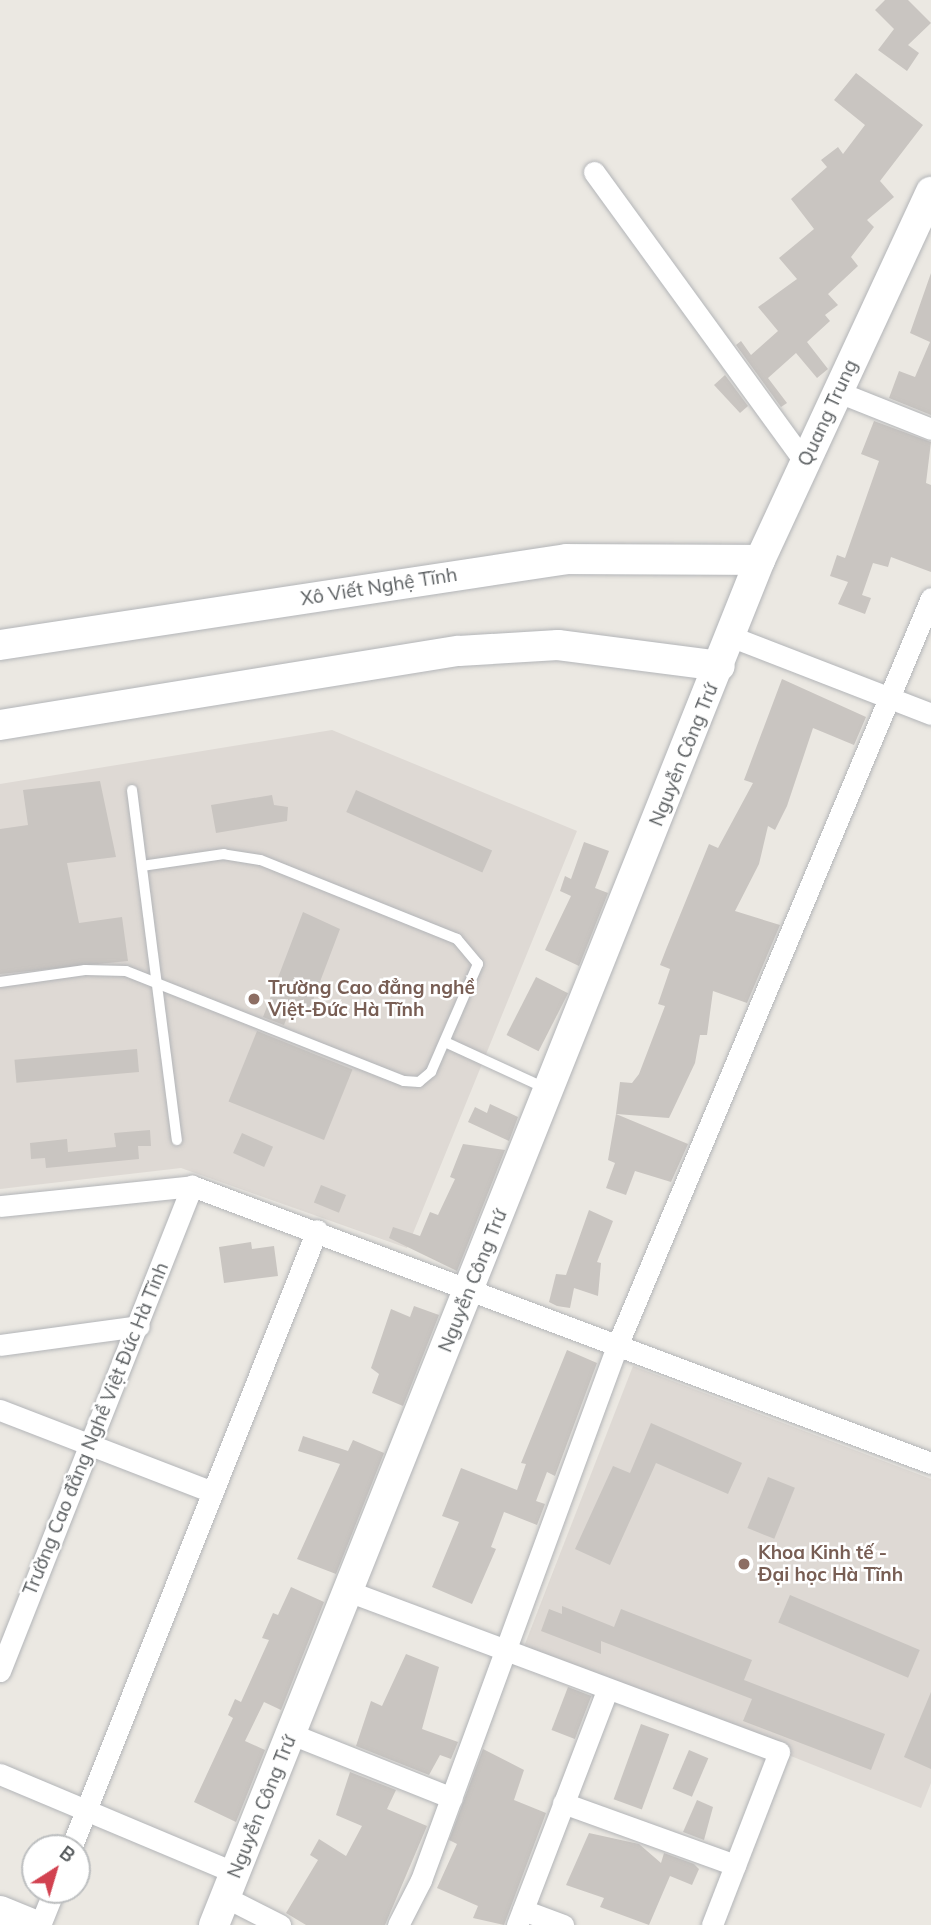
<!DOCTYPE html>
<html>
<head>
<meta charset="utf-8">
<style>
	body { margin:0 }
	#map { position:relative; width:931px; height:1925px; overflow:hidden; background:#ebe8e2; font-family:Mulish,sans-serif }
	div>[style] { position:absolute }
	.education>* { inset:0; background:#ded9d4 }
	.building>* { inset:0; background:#c9c5c1; transform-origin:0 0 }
	.roads { filter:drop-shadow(0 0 2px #b3b5b8) drop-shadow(0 0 2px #b3b5b8) }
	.lane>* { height:10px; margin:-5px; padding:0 5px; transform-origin:5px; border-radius:5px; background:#fff }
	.street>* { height:21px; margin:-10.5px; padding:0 10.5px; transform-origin:10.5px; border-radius:10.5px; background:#fff }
	.secondary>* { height:30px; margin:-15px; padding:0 15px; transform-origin:15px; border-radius:15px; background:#fff }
	.dots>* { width:19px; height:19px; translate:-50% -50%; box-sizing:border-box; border:4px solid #fff; border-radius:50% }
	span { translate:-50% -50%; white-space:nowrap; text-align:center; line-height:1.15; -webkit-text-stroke:5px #fff; paint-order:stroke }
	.street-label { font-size:19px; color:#5b5f61 }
	.education-label { font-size:19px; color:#785e54; font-weight:700 }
	.left { translate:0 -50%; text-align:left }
	.north { position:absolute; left:21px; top:1834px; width:70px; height:70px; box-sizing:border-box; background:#fff; border:2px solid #bdbfc0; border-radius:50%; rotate:37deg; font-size:19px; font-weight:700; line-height:28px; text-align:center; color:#5b5f61 }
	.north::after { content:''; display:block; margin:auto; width:24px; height:32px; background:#d24250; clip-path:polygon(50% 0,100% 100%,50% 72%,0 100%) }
</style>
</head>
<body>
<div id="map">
	<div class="education">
		<div style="clip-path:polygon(332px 730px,577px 831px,407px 1248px,181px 1168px,0 1189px,0 784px)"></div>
		<div style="clip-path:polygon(633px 1366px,931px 1479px,931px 1783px,921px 1808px,523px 1649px)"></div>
	</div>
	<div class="building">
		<div style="clip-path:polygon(885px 0,908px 0,931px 23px,908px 45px,919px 53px,907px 71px,878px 50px,894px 29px,875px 10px)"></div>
		<div style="clip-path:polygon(856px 73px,923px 125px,880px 181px,894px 197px,867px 220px,874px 227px,851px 257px,858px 266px,828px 294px,838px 305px,825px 315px,830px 321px,807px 342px,828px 369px,817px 378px,796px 353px,768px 378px,787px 403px,781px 407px,736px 345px,741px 341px,751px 355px,778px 331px,758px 307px,797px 279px,779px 258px,814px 229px,791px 199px,827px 167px,821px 160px,838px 147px,843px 154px,865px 125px,834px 100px)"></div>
		<div style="clip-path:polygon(931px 273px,931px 415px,889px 398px,899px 371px,915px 377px,930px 342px,910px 333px)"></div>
		<div style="clip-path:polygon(725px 375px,748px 406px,740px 413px,714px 385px)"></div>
		<div style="clip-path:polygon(874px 421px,931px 442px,926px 483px,931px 485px,931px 572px,891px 557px,888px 567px,873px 563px,862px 595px,871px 598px,865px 614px,838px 604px,848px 582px,830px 576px,837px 555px,845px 558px,879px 461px,861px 454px)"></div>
		<div style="clip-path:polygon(782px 679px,866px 717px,854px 745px,813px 728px,787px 806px,775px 830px,768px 826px,759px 864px,735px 911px,780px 925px,747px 1003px,713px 991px,707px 1035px,700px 1035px,695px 1063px,669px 1118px,616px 1114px,620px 1082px,632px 1083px,639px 1074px,665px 1006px,658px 1004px,670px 969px,660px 965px,667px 947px,709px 844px,718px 848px,753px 783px,744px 780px)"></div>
		<div style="clip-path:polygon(100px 781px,116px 857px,67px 863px,79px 923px,122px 917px,128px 961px,0 974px,0 829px,28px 825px,23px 790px)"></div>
		<div style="left:356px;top:790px;width:149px;height:24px;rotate:24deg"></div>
		<div style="clip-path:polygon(272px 795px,274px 805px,288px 807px,287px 821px,216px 833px,211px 805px)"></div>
		<div style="clip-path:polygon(584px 842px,609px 851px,595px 888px,608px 893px,579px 966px,545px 950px,571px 896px,560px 891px,565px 876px,571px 879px)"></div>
		<div style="clip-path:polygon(303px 912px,340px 929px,310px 1008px,293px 1002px,284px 1025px,263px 1017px)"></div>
		<div style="left:536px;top:977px;width:36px;height:65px;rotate:27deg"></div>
		<div style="left:257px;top:1031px;width:103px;height:76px;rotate:22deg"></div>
		<div style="left:137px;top:1049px;width:23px;height:123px;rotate:85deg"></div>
		<div style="clip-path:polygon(490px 1104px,518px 1117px,509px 1141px,468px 1122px,475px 1107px,487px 1113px)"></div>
		<div style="clip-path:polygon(616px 1114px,688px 1144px,671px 1182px,635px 1171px,626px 1195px,606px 1188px,615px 1163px,608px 1160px)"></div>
		<div style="clip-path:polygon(150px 1130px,151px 1146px,138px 1146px,139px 1159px,46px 1168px,45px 1158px,31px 1159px,30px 1143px,67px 1139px,68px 1152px,116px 1147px,114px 1133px)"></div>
		<div style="left:242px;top:1133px;width:34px;height:22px;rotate:24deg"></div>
		<div style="clip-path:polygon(463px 1144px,505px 1150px,457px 1271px,389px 1238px,393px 1227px,420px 1236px,430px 1212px,438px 1215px,455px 1179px,450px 1177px)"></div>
		<div style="left:321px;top:1185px;width:27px;height:19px;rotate:22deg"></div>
		<div style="clip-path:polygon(589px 1210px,613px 1221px,597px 1262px,601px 1263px,598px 1296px,574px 1288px,570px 1308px,557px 1306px,549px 1302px,556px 1274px,566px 1275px)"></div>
		<div style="clip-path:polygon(251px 1242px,252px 1249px,274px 1246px,278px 1276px,224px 1283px,219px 1247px)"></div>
		<div style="clip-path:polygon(414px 1306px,439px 1315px,403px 1406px,372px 1393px,379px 1374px,371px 1368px,391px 1309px,410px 1317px)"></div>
		<div style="clip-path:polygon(567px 1350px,597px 1363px,555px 1476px,547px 1472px,536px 1501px,545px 1504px,537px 1525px,504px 1512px,491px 1547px,496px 1549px,472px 1604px,432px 1587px,459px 1522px,442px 1516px,461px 1468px,517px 1490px,526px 1464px,521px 1463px)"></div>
		<div style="clip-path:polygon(651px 1423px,742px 1463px,728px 1494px,656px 1463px,610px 1565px,575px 1549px,613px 1466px,630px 1473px)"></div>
		<div style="clip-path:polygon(303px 1436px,348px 1451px,353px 1440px,384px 1453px,336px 1574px,297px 1559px,340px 1464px,298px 1451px)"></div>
		<div style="left:768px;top:1477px;width:29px;height:55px;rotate:22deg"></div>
		<div style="clip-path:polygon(291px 1587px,324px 1602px,281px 1710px,264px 1702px,245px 1741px,265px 1750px,236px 1822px,194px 1802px,233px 1718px,228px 1715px,235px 1699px,241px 1702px,269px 1640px,262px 1638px,273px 1613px,278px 1615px)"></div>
		<div style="left:790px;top:1595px;width:141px;height:30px;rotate:23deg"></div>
		<div style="clip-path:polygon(562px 1606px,614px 1627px,621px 1609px,752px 1660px,744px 1680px,885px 1734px,871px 1770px,743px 1721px,752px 1699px,601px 1641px,601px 1654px,541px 1631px,549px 1609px,562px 1614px)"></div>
		<div style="clip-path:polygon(406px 1654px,439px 1667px,422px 1729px,458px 1742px,451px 1759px,440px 1755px,429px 1775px,356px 1746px,371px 1701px,382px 1706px)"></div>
		<div style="left:568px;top:1687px;width:25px;height:46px;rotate:21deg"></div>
		<div style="clip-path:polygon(931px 1692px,931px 1769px,904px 1757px)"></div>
		<div style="left:641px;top:1724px;width:30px;height:80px;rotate:20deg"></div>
		<div style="clip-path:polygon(483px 1749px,524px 1770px,514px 1800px,546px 1813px,504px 1925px,473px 1918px,478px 1906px,437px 1888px,457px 1844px,449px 1840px)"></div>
		<div style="left:689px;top:1750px;width:21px;height:42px;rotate:23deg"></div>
		<div style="clip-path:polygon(350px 1772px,396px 1790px,387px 1809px,427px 1826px,385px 1925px,306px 1925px,286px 1913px,318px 1860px,310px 1855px,319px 1839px,346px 1856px,362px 1826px,336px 1815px)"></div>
		<div style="clip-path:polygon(697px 1800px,713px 1807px,704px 1840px,683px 1832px)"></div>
		<div style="clip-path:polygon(589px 1833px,639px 1844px,661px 1863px,664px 1853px,694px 1864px,699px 1869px,692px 1885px,670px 1876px,649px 1925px,600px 1907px,604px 1898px,566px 1885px)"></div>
	</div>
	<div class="roads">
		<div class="lane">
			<div style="left:132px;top:790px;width:353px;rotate:82.7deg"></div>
			<div style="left:0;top:982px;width:86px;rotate:-8deg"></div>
			<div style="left:85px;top:970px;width:41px;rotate:1.4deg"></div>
			<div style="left:126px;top:971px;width:299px;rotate:21.6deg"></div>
			<div style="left:404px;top:1081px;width:15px;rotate:4deg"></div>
			<div style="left:419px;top:1082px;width:16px;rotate:-40deg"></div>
			<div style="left:431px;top:1072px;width:118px;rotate:-66.5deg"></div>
			<div style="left:478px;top:964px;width:33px;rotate:-130deg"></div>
			<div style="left:457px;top:939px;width:212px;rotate:-158.1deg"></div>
			<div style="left:260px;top:860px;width:36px;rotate:-171deg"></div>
			<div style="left:224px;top:854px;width:83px;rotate:171.7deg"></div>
			<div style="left:445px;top:1042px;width:112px;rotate:24.7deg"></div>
		</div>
		<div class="street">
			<div style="left:594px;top:172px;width:359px;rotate:54deg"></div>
			<div style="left:838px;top:392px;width:100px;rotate:21.7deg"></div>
			<div style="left:730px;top:636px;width:216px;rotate:21.2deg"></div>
			<div style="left:0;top:1206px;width:193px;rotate:-5.9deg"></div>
			<div style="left:192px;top:1186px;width:789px;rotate:20.55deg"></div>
			<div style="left:0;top:1345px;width:140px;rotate:-7.8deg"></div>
			<div style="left:0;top:1410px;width:228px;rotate:21.1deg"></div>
			<div style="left:348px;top:1591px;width:460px;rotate:20.5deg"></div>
			<div style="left:779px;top:1752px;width:186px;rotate:111.2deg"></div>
			<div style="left:0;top:1671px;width:522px;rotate:-68.4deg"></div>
			<div style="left:291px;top:1734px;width:173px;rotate:21.7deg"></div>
			<div style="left:0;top:1774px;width:255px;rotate:22.8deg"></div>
			<div style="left:563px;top:1803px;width:183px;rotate:19.8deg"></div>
			<div style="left:71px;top:1848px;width:665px;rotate:-68.29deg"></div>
			<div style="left:225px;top:1897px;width:62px;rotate:27deg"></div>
			<div style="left:523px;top:1910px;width:43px;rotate:20.6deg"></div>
			<div style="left:40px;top:1925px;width:38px;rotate:-68deg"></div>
			<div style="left:398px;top:1925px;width:51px;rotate:-62.9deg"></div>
			<div style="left:421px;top:1880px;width:569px;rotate:-69.84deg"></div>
			<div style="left:617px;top:1346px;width:811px;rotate:-67.23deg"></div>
			<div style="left:517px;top:1925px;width:252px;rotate:-69deg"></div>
		</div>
		<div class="secondary">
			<div style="left:0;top:645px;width:573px;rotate:-8.62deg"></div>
			<div style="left:567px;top:559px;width:193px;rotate:0.3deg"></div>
			<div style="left:0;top:725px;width:465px;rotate:-9.2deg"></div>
			<div style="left:459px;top:651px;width:99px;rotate:-3.5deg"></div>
			<div style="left:558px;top:645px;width:163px;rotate:7.4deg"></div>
			<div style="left:0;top:1911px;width:37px;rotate:22deg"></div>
			<div style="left:214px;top:1925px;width:1470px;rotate:-68.2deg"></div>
			<div style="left:760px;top:560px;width:406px;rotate:-65.1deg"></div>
		</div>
	</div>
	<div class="dots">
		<div style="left:254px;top:999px;background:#8d6e63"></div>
		<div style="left:744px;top:1564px;background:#8d6e63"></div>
	</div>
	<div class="street-label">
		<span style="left:828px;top:413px;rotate:-65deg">Quang Trung</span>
		<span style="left:379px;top:587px;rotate:-9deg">Xô Viết Nghệ Tĩnh</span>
		<span style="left:684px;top:755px;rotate:-68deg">Nguyễn Công Trứ</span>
		<span style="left:473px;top:1281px;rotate:-68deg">Nguyễn Công Trứ</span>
		<span style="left:96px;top:1429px;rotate:-68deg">Trường Cao đẳng Nghề Việt Đức Hà Tĩnh</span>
		<span style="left:262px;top:1807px;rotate:-68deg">Nguyễn Công Trứ</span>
	</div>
	<div class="education-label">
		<span class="left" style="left:268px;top:999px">Trường Cao đẳng nghề<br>Việt-Đức Hà Tĩnh</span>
		<span class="left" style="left:758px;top:1564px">Khoa Kinh tế -<br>Đại học Hà Tĩnh</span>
	</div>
	<div class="north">B</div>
</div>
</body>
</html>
